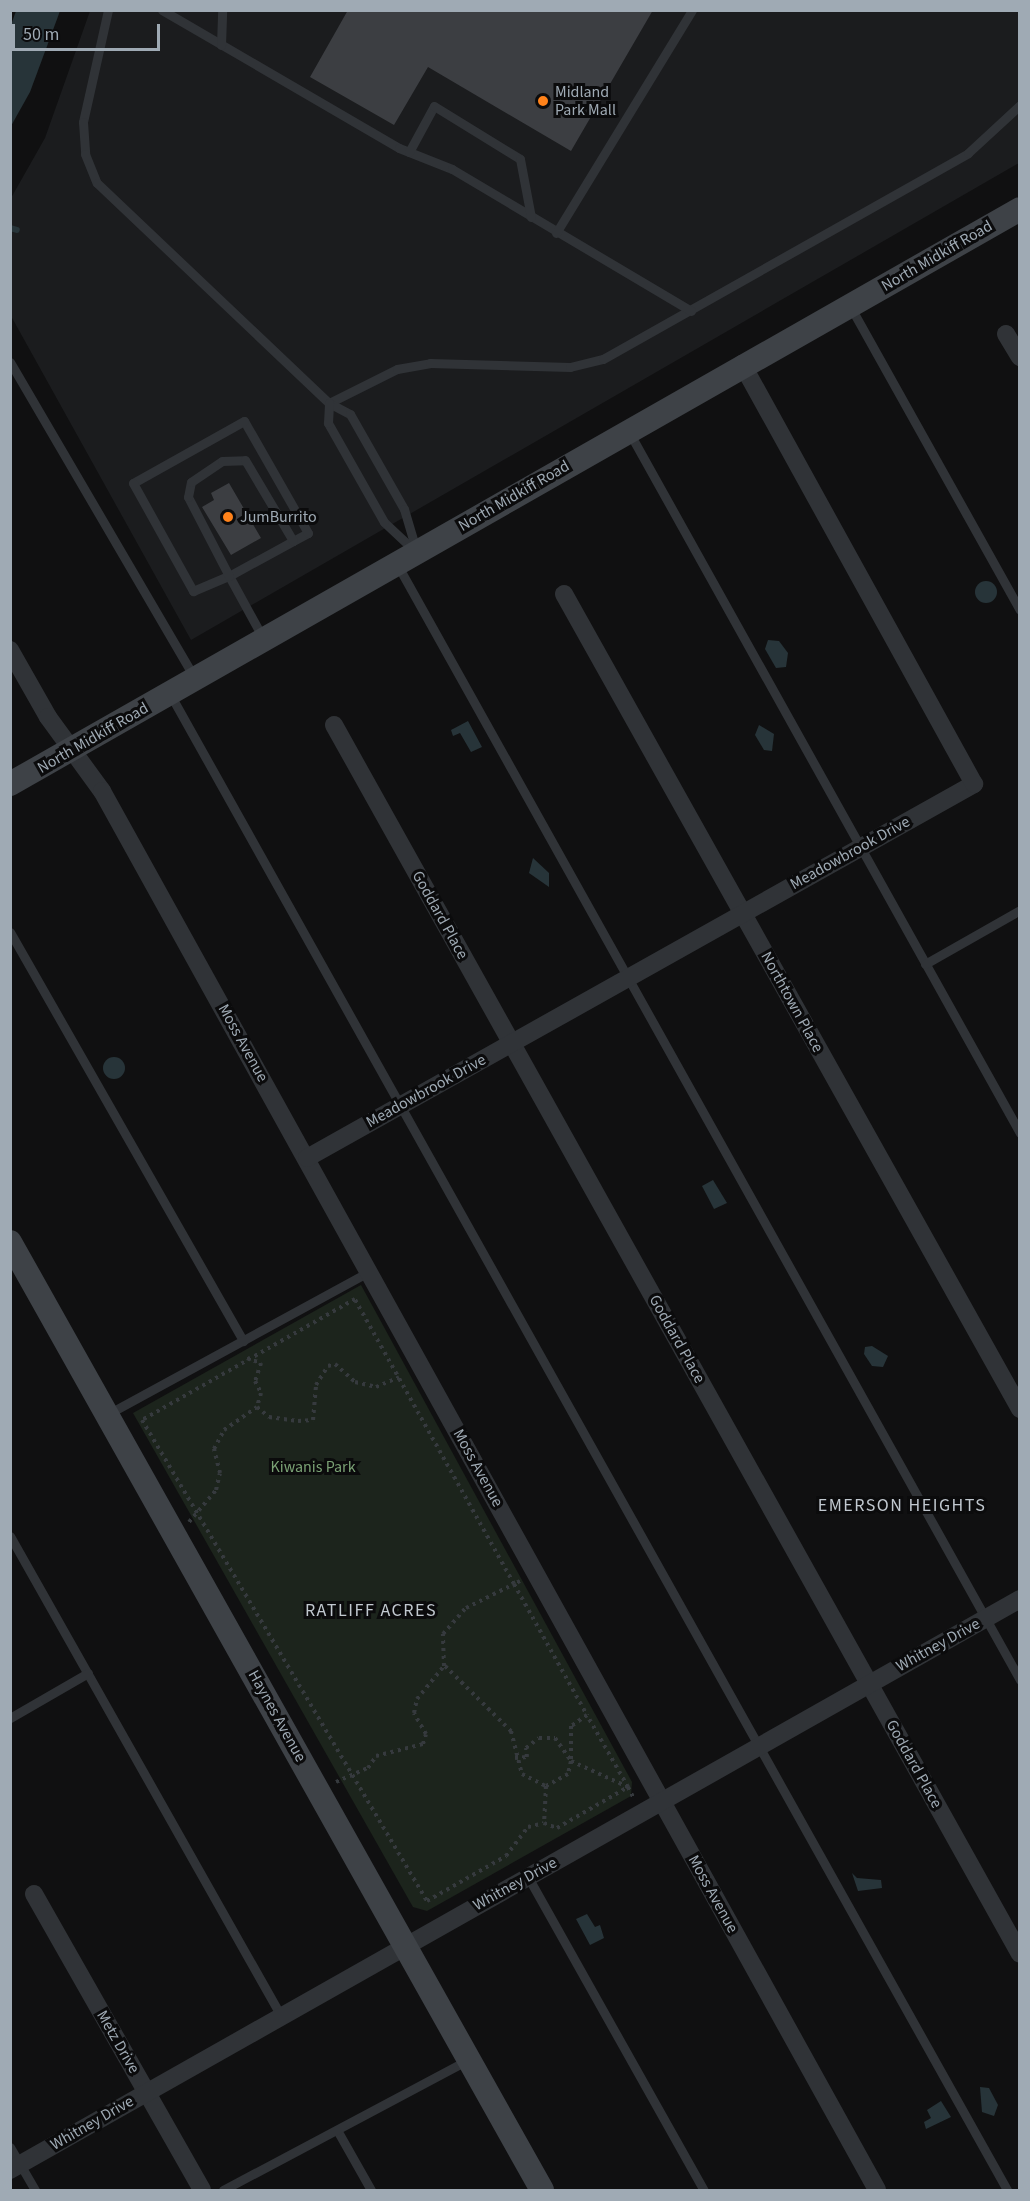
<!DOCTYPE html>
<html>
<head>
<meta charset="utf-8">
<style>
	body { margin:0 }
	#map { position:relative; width:1030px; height:2201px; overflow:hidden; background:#101011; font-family:"Source Sans 3",sans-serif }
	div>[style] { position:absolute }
	.built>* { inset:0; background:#1b1c1e }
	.green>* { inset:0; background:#1c241c }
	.water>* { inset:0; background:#273439 }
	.round { border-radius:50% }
	.stream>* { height:6px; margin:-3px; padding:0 3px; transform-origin:3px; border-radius:3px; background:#273439 }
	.building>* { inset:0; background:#3c3e42 }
	.path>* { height:4px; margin-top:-2px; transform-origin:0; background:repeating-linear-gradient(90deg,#363a3e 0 3px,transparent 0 7.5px) }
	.lane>* { height:9px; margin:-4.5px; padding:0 4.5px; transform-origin:4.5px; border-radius:4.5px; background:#303337 }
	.street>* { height:18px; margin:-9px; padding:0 9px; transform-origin:9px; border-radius:9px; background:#303337 }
	.secondary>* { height:24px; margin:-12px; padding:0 12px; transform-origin:12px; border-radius:12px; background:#3e4247 }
	.dots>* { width:16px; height:16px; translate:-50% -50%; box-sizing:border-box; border:3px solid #0b0b0c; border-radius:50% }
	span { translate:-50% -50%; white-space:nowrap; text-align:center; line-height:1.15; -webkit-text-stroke:6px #0b0b0c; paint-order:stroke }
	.poi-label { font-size:16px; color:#9faab4 }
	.left { translate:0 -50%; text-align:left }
	.street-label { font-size:16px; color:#9faab4 }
	.park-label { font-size:16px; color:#7aa174 }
	.neighbourhood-label { font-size:18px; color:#c1c8cf; letter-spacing:1.5px }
	.frame { position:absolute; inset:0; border:12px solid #9faab4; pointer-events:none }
	.scale { position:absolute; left:12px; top:24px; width:148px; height:27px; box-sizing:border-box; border:3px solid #9faab4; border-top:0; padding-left:8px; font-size:18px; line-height:21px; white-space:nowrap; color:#9faab4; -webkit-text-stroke:4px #0b0b0c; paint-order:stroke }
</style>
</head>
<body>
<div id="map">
	<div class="built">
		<div style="clip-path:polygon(90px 11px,1019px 11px,1019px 163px,191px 640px,11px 316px,11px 198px,45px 138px)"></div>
	</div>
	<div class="green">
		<div style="clip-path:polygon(361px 1285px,632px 1782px,631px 1796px,427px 1911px,413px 1907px,133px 1413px)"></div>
	</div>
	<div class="water">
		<div style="clip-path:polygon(16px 11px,60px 11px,30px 92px,11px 126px,11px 25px)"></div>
		<div class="round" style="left:975px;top:581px;width:22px;height:22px"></div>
		<div style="clip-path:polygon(768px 640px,779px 641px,788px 653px,786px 667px,776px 668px,765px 649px)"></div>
		<div style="clip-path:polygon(468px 721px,482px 747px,471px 752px,460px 733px,453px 736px,451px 730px)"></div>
		<div style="clip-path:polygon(759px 725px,774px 734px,772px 751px,764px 750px,755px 735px)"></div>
		<div style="clip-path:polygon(533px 858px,549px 873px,549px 887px,529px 873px)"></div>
		<div class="round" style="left:103px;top:1057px;width:22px;height:22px"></div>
		<div style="clip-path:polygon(713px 1180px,727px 1203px,714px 1209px,702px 1186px)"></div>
		<div style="clip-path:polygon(872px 1346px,888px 1356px,883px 1367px,872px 1366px,864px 1354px,865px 1347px)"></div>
		<div style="clip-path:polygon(852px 1873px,857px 1878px,881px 1880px,882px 1888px,858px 1891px)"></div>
		<div style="clip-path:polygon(587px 1914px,595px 1927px,600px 1925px,604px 1938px,590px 1945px,576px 1919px)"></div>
		<div style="clip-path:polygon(980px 2087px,989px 2088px,998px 2105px,994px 2116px,982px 2112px)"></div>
		<div style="clip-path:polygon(941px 2101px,951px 2117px,926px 2129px,924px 2122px,931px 2118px,927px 2110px)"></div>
	</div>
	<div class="stream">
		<div style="left:10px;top:228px;width:7px;rotate:16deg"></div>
	</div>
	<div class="building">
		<div style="clip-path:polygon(348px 10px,653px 10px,571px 151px,428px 67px,394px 125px,310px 77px)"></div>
		<div style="clip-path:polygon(229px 483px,261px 538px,231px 555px,202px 507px,214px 500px,211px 493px)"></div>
	</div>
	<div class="path">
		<div style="left:247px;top:1358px;width:15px;rotate:20deg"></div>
		<div style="left:261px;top:1363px;width:19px;rotate:108deg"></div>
		<div style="left:255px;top:1381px;width:13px;rotate:63deg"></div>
		<div style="left:261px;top:1393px;width:15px;rotate:106deg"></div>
		<div style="left:257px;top:1407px;width:16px;rotate:40deg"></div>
		<div style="left:269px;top:1417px;width:29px;rotate:8deg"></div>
		<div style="left:298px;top:1421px;width:15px;rotate:-4deg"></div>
		<div style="left:313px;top:1420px;width:35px;rotate:-85deg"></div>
		<div style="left:316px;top:1385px;width:22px;rotate:-58deg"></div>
		<div style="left:328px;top:1366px;width:7px;rotate:-16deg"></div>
		<div style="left:335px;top:1364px;width:27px;rotate:42deg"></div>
		<div style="left:355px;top:1382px;width:22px;rotate:13deg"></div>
		<div style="left:376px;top:1387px;width:25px;rotate:-23deg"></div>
		<div style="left:189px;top:1522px;width:42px;rotate:-49.8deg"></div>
		<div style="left:216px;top:1490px;width:17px;rotate:-77deg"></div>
		<div style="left:220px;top:1473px;width:25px;rotate:-104deg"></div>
		<div style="left:214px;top:1449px;width:21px;rotate:-62deg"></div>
		<div style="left:224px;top:1430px;width:40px;rotate:-34.9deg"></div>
		<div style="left:520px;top:1581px;width:7px;rotate:153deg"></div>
		<div style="left:514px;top:1584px;width:326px;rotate:-119.2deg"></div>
		<div style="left:355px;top:1299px;width:245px;rotate:150.4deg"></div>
		<div style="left:142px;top:1420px;width:559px;rotate:59.35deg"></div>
		<div style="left:427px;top:1901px;width:91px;rotate:-29.7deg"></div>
		<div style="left:506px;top:1856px;width:36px;rotate:-53deg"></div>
		<div style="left:528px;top:1827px;width:16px;rotate:-14deg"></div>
		<div style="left:544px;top:1823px;width:14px;rotate:21deg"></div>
		<div style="left:557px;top:1828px;width:82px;rotate:-30deg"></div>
		<div style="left:628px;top:1787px;width:83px;rotate:-119.7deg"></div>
		<div style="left:445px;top:1666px;width:93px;rotate:44.6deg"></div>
		<div style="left:511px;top:1731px;width:44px;rotate:75.7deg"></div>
		<div style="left:522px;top:1774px;width:27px;rotate:27deg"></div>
		<div style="left:515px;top:1758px;width:12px;rotate:-5deg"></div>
		<div style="left:527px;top:1757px;width:9px;rotate:-96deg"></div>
		<div style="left:526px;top:1748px;width:16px;rotate:-38deg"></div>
		<div style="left:539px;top:1738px;width:16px"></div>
		<div style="left:555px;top:1738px;width:28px;rotate:55deg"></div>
		<div style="left:571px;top:1761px;width:13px;rotate:103deg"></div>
		<div style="left:568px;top:1774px;width:25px;rotate:151deg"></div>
		<div style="left:546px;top:1786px;width:37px;rotate:93deg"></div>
		<div style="left:336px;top:1782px;width:35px;rotate:-24deg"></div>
		<div style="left:368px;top:1768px;width:14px;rotate:-56deg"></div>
		<div style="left:376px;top:1756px;width:49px;rotate:-14.3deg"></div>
		<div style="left:423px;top:1744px;width:10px;rotate:-73deg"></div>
		<div style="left:426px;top:1734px;width:24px;rotate:-120deg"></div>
		<div style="left:414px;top:1713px;width:14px;rotate:-78deg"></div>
		<div style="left:417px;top:1699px;width:43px;rotate:-50.7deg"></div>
		<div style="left:444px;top:1666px;width:32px;rotate:-92deg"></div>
		<div style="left:443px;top:1634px;width:35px;rotate:-49deg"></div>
		<div style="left:466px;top:1608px;width:54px;rotate:-26.6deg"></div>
		<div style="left:514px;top:1584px;width:150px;rotate:60.9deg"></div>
		<div style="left:587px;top:1715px;width:19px;rotate:145deg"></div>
		<div style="left:571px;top:1726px;width:35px;rotate:90deg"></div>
		<div style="left:571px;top:1761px;width:63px;rotate:24.5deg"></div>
		<div style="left:628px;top:1787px;width:11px;rotate:63deg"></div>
	</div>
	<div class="lane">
		<div style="left:108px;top:10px;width:115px;rotate:102.6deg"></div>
		<div style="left:83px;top:122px;width:32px;rotate:86deg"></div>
		<div style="left:85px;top:154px;width:31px;rotate:68deg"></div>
		<div style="left:97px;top:183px;width:320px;rotate:43.5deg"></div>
		<div style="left:329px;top:403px;width:76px;rotate:-26.6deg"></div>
		<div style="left:397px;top:369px;width:34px;rotate:-10deg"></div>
		<div style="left:430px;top:363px;width:140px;rotate:1.6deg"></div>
		<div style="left:570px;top:367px;width:34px;rotate:-14deg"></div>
		<div style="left:603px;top:359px;width:419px;rotate:-29.4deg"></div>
		<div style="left:968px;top:153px;width:71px;rotate:-42.7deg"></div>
		<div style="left:162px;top:10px;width:274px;rotate:30.2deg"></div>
		<div style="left:399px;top:148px;width:57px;rotate:21.6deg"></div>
		<div style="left:452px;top:169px;width:278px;rotate:30.7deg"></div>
		<div style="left:221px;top:45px;width:35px;rotate:-88deg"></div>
		<div style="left:409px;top:152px;width:52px;rotate:-61.5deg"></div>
		<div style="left:434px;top:106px;width:101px;rotate:31.6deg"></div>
		<div style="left:520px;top:159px;width:59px;rotate:79.3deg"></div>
		<div style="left:556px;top:233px;width:261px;rotate:-58.6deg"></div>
		<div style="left:850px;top:306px;width:348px;rotate:60.8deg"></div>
		<div style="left:10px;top:362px;width:367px;rotate:59.7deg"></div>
		<div style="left:329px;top:403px;width:24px;rotate:28deg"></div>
		<div style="left:350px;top:414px;width:109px;rotate:60.4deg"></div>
		<div style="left:404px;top:509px;width:46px;rotate:73.5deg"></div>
		<div style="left:417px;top:553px;width:45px;rotate:-136.8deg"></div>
		<div style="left:384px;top:522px;width:114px;rotate:-119.5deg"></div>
		<div style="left:328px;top:423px;width:20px;rotate:-87deg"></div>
		<div style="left:629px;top:432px;width:803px;rotate:60.85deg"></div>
		<div style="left:398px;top:566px;width:1276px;rotate:60.82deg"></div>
		<div style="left:263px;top:638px;width:71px;rotate:-118.7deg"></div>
		<div style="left:229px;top:576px;width:73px;rotate:-28.7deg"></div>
		<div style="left:293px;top:541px;width:17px;rotate:-28deg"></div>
		<div style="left:308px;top:533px;width:129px;rotate:-119.7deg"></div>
		<div style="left:244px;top:421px;width:127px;rotate:150.8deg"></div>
		<div style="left:133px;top:483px;width:124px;rotate:60.9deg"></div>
		<div style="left:193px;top:591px;width:39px;rotate:-23deg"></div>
		<div style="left:229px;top:576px;width:89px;rotate:-117.4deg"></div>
		<div style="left:188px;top:497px;width:15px;rotate:-79deg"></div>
		<div style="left:191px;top:482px;width:37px;rotate:-34deg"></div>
		<div style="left:222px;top:461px;width:23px;rotate:-2deg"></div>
		<div style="left:245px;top:460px;width:94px;rotate:59.3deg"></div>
		<div style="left:170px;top:694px;width:1714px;rotate:60.77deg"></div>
		<div style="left:10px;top:932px;width:471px;rotate:60.3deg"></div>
		<div style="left:925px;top:964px;width:109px;rotate:-29.6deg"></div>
		<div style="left:108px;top:1414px;width:298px;rotate:-28.6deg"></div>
		<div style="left:10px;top:1536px;width:551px;rotate:60.55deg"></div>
		<div style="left:10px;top:1718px;width:90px;rotate:-30deg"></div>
		<div style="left:528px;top:1877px;width:359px;rotate:60.7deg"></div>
		<div style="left:337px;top:2130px;width:69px;rotate:60.5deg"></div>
		<div style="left:10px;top:2147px;width:50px;rotate:59.8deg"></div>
		<div style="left:223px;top:2190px;width:276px;rotate:-28deg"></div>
	</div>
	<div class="street">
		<div style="left:1006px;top:334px;width:27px;rotate:59deg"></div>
		<div style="left:564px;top:594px;width:934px;rotate:60.77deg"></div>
		<div style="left:10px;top:650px;width:77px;rotate:60.4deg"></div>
		<div style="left:48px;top:717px;width:92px;rotate:53.9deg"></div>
		<div style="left:102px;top:791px;width:1599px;rotate:61.01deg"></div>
		<div style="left:334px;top:725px;width:1407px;rotate:60.83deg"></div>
		<div style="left:307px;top:1158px;width:765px;rotate:-29.28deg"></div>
		<div style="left:974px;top:784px;width:480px;rotate:-118.9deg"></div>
		<div style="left:34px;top:1894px;width:340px;rotate:60.4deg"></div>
		<div style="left:10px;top:2170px;width:1160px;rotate:-29.48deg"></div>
	</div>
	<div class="secondary">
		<div style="left:10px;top:784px;width:1162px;rotate:-29.65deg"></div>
		<div style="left:10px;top:1242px;width:1087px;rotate:60.7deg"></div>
	</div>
	<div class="dots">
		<div style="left:543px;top:101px;background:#ff821a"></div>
		<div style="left:228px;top:517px;background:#ff821a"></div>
	</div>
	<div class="poi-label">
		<span class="left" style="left:555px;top:101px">Midland<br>Park Mall</span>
		<span class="left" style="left:240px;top:517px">JumBurrito</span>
	</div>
	<div class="street-label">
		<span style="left:937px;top:256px;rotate:-30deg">North Midkiff Road</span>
		<span style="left:514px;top:496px;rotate:-30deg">North Midkiff Road</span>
		<span style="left:93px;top:738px;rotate:-30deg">North Midkiff Road</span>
		<span style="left:850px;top:853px;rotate:-29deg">Meadowbrook Drive</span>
		<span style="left:440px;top:915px;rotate:61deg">Goddard Place</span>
		<span style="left:792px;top:1002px;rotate:61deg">Northtown Place</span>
		<span style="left:243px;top:1043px;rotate:61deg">Moss Avenue</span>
		<span style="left:426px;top:1091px;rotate:-29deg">Meadowbrook Drive</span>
		<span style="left:677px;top:1339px;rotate:61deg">Goddard Place</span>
		<span style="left:478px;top:1468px;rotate:61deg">Moss Avenue</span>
		<span style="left:938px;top:1645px;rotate:-29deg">Whitney Drive</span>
		<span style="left:277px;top:1716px;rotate:61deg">Haynes Avenue</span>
		<span style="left:914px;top:1764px;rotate:61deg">Goddard Place</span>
		<span style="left:515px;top:1884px;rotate:-29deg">Whitney Drive</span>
		<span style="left:713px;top:1894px;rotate:61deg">Moss Avenue</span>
		<span style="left:118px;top:2042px;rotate:60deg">Metz Drive</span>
		<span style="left:92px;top:2123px;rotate:-30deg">Whitney Drive</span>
	</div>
	<div class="park-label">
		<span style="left:313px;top:1467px">Kiwanis Park</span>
	</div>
	<div class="neighbourhood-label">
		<span style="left:902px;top:1506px">EMERSON HEIGHTS</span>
		<span style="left:371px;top:1611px">RATLIFF ACRES</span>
	</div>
	<div class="frame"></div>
	<div class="scale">50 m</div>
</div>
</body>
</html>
